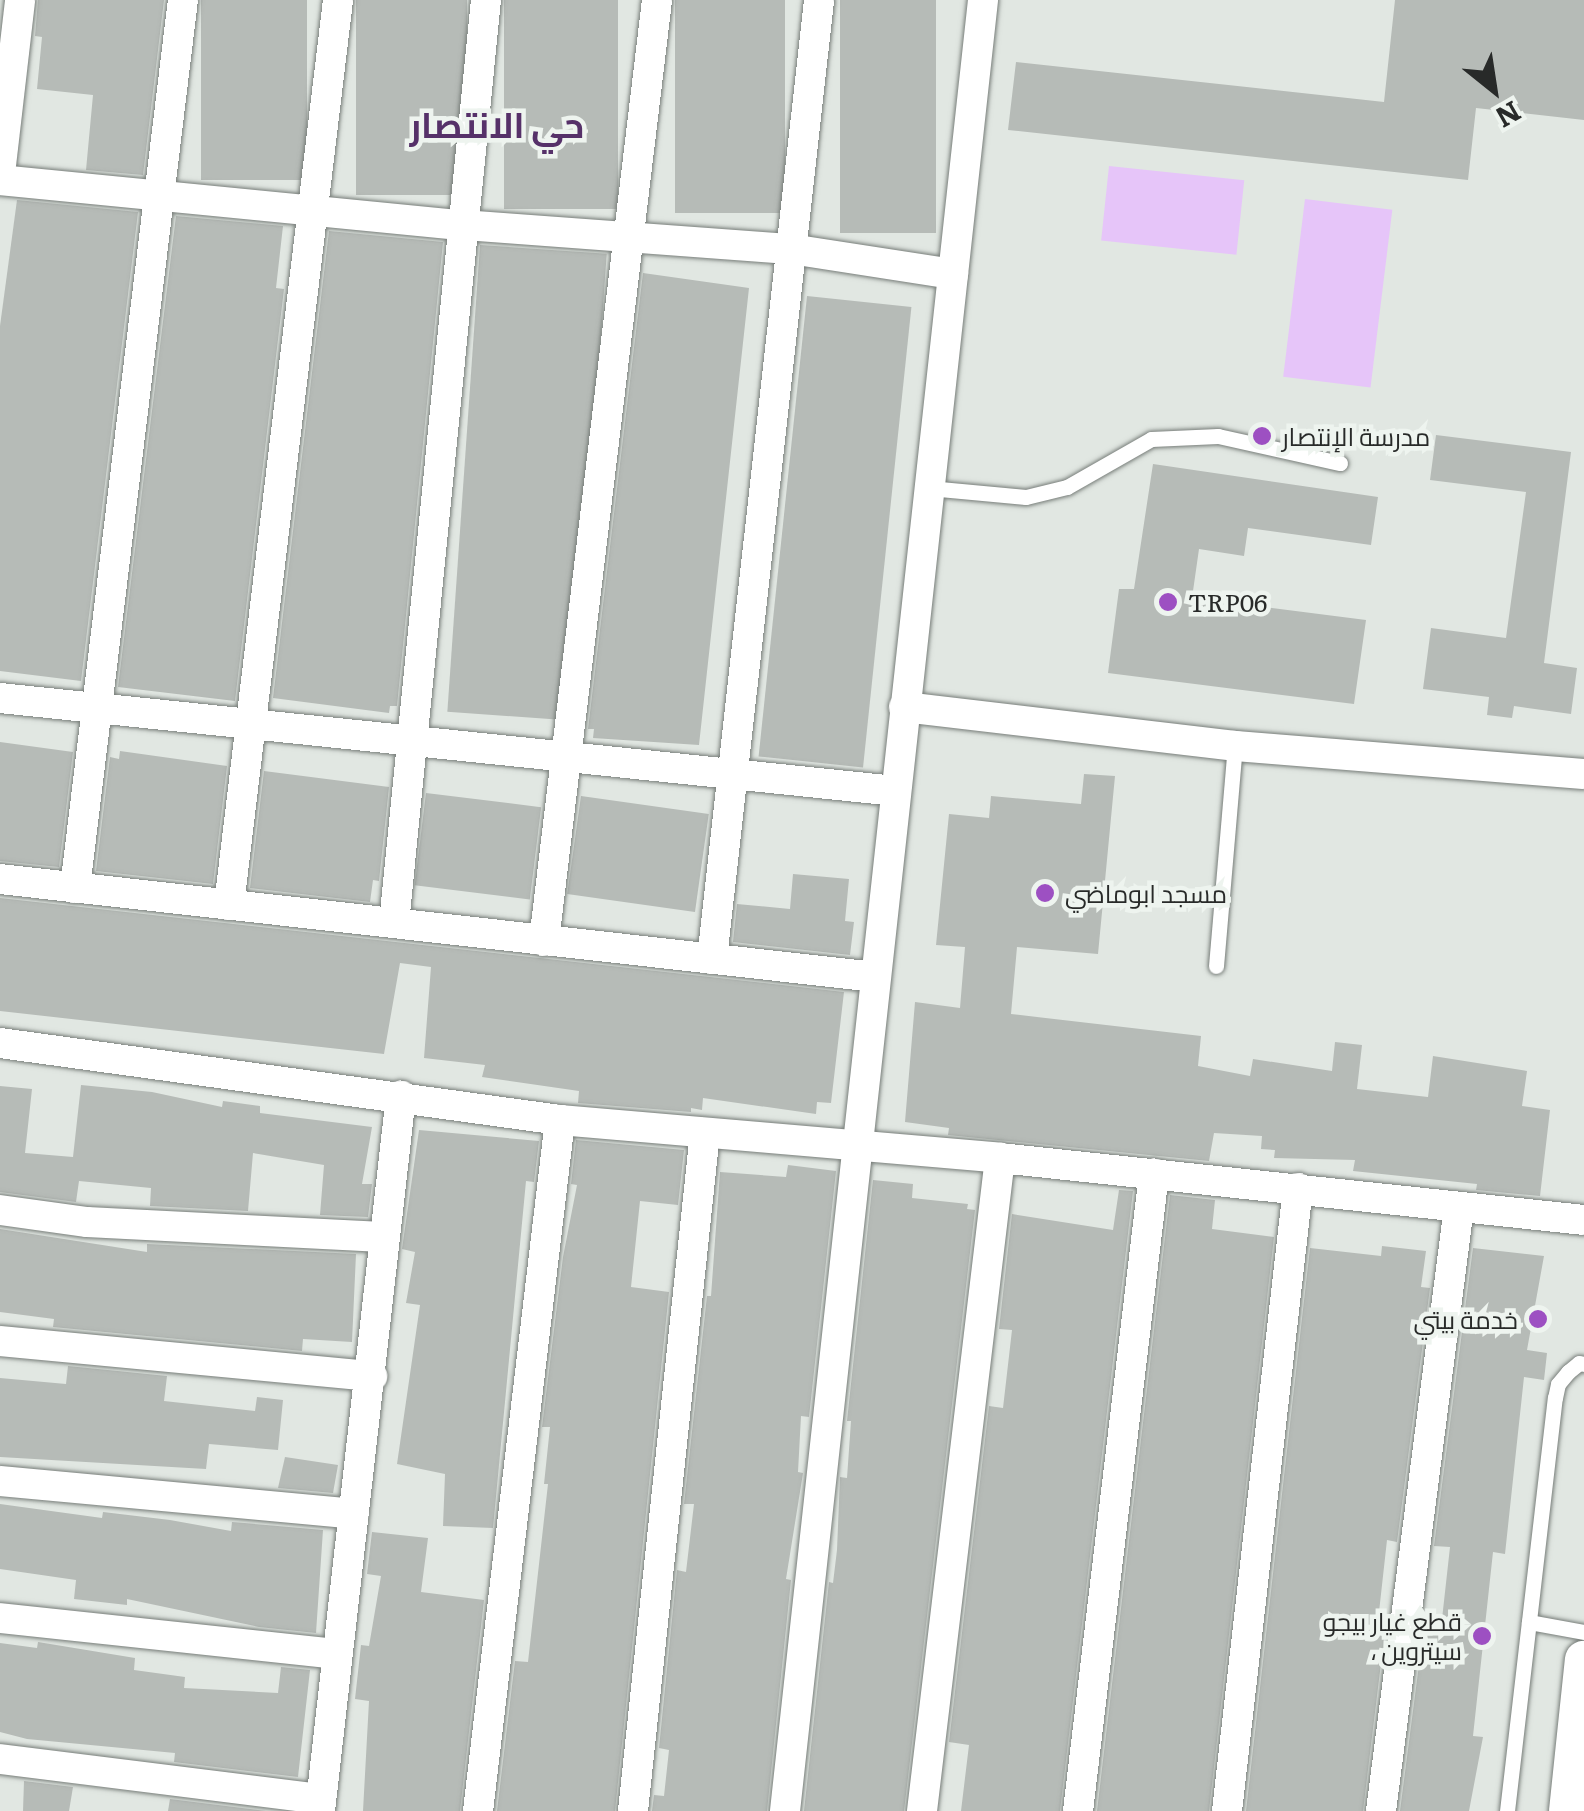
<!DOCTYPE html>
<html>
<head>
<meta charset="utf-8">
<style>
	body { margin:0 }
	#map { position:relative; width:1584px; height:1811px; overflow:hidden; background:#e1e7e2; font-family:Literata,Cairo,serif }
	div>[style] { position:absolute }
	.green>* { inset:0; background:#e6c5f9; transform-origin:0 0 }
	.building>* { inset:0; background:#b6bbb7; transform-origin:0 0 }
	.roads { filter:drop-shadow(0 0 2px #777d79) drop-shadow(0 0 2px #777d79) }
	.service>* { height:15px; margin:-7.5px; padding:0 7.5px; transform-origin:7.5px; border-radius:7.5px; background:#fff }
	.minor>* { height:30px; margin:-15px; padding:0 15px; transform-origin:15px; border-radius:15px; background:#fff }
	.tertiary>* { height:38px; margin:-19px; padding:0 19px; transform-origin:19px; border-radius:19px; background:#fff }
	.dots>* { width:28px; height:28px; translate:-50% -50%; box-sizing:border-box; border:5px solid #eef4ef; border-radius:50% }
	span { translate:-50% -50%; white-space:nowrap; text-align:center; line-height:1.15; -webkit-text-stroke:9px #eef4ef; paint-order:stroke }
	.poi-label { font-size:25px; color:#282a29 }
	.left { translate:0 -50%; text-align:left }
	.right { translate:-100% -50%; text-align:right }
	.district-label { font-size:35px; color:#563169; font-weight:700 }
	.north { position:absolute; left:1444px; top:40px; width:100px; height:100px; -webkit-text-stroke:8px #eef4ef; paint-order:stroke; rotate:150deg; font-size:28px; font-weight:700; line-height:40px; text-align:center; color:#282a29 }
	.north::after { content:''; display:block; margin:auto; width:35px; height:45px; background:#282a29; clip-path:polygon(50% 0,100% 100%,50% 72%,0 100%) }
</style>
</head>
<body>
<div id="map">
	<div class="green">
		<div style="left:1109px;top:166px;width:136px;height:75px;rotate:6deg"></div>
		<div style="left:1305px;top:199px;width:88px;height:179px;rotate:7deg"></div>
	</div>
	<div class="building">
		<div style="clip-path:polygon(38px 0,164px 0,143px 175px,86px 170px,93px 95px,37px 89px,42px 37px,35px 36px)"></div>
		<div style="left:201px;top:0;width:106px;height:180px"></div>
		<div style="left:356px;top:0;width:111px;height:195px"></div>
		<div style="left:504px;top:0;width:114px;height:209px"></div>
		<div style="left:675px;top:0;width:110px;height:213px"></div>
		<div style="left:840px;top:0;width:96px;height:233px"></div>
		<div style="clip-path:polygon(1395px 0,1584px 0,1584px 120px,1476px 108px,1468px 180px,1008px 130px,1016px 62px,1384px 102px)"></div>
		<div style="clip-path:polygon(17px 200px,138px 212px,81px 681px,0 671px,0 326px)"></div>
		<div style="clip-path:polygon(176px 216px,283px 226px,276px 288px,284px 289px,235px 701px,118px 687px)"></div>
		<div style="clip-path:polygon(329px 231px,443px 242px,397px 706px,390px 706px,389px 713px,273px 698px)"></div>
		<div style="left:480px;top:245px;width:127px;height:468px;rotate:4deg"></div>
		<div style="clip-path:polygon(643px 273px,749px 288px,699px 745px,593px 738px,594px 729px,588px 729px)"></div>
		<div style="left:807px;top:296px;width:105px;height:463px;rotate:6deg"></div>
		<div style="clip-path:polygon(1436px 435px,1571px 452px,1544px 663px,1577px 668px,1571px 714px,1514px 706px,1512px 718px,1487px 715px,1489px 697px,1423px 689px,1431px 628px,1506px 638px,1526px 492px,1430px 480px)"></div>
		<div style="clip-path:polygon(1153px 464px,1378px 497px,1371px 545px,1248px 528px,1244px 556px,1199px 549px,1192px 598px,1366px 620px,1354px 704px,1108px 673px,1119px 589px,1134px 589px)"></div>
		<div style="clip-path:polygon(0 742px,73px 752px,59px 867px,0 861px)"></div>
		<div style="clip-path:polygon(120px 751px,227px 766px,213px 884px,96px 871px,110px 757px,119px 759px)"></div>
		<div style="clip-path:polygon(264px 771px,389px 787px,379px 881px,373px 880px,370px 902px,250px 888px)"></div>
		<div style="clip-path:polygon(1084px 774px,1115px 776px,1098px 954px,1017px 947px,1011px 1014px,1201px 1036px,1198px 1066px,1250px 1076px,1253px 1059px,1332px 1071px,1335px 1042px,1362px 1045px,1357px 1089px,1428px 1097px,1433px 1056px,1527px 1071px,1522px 1106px,1550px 1110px,1540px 1196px,1476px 1190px,1477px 1184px,1353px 1171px,1355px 1160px,1274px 1158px,1275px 1150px,1261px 1149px,1262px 1136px,1214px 1133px,1209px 1161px,948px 1135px,949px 1128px,905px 1122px,915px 1002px,960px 1008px,965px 947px,936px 945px,949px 814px,989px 818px,991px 796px,1081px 804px)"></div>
		<div style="left:426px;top:793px;width:116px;height:93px;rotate:7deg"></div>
		<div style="left:581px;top:796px;width:129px;height:99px;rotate:8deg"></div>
		<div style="clip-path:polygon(793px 874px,849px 879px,845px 921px,854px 922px,850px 955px,733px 942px,737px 904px,790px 909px)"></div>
		<div style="clip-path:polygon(0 898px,844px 992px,831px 1103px,817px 1102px,816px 1114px,703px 1098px,702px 1110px,691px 1108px,691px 1112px,578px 1103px,579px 1091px,482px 1077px,485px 1065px,424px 1058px,431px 967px,400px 963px,384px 1054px,0 1011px)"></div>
		<div style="clip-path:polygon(81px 1085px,152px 1092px,222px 1107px,223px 1101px,260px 1106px,260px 1113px,372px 1127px,362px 1184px,372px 1184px,368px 1217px,320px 1215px,324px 1165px,253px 1153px,248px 1211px,150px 1206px,151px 1188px,79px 1181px,76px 1202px,0 1192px,0 1086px,32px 1089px,25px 1153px,73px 1157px)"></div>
		<div style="clip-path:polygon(419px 1130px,539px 1141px,534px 1182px,526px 1181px,493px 1528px,443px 1526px,445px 1474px,397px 1464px,420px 1305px,406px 1303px,415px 1252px,402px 1249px)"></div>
		<div style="clip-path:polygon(576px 1140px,684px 1150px,678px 1205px,640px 1201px,631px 1287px,669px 1292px,615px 1811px,497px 1811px,515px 1661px,528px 1662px,548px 1484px,544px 1484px,550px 1427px,542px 1427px,563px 1257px,577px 1185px,571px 1184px)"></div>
		<div style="clip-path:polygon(788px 1165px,836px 1171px,809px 1417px,801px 1416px,798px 1472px,803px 1473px,786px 1579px,791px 1580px,767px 1811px,652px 1811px,654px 1795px,664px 1796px,669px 1750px,659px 1748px,677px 1570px,686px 1572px,694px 1504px,684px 1504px,707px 1296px,711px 1296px,720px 1172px,786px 1177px)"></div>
		<div style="clip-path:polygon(873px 1180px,913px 1184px,912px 1198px,968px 1204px,967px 1209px,975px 1210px,904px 1811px,804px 1811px,829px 1582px,833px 1583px,837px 1550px,840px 1477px,847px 1478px,851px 1421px,847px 1421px)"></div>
		<div style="clip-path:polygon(1119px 1190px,1133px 1191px,1060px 1811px,961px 1811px,969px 1745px,949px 1742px,989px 1406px,1003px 1408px,1012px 1330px,999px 1329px,1012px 1214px,1113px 1230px)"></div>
		<div style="clip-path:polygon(1170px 1195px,1215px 1200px,1212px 1229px,1274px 1237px,1209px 1811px,1097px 1811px)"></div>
		<div style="clip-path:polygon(0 1229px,147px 1252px,147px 1244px,356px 1254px,352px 1342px,303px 1339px,302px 1351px,53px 1327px,54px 1319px,0 1312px)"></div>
		<div style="clip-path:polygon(1382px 1246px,1426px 1251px,1421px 1287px,1430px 1288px,1397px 1542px,1387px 1540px,1378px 1621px,1386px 1622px,1363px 1811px,1246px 1811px,1310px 1248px,1381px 1256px)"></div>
		<div style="clip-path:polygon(1473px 1248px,1544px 1256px,1527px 1350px,1547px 1353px,1544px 1380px,1524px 1377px,1505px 1554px,1493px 1552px,1473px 1736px,1483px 1737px,1469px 1811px,1400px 1811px,1424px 1626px,1441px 1628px,1450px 1547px,1434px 1546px)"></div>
		<div style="clip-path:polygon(68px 1366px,167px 1376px,164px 1401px,255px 1411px,257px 1397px,283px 1400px,278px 1450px,209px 1444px,206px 1469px,0 1457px,0 1378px,66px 1384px)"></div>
		<div style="clip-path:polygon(285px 1457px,338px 1465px,333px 1493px,278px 1488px)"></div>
		<div style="clip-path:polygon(0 1504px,102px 1518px,103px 1512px,170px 1520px,231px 1531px,232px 1522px,323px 1530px,316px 1633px,259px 1627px,127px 1599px,127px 1605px,74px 1599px,76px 1580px,0 1569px)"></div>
		<div style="clip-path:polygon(372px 1532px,428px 1538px,421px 1592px,484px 1600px,460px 1811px,363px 1811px,369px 1701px,355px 1699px,361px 1645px,369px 1646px,381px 1576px,367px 1574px)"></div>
		<div style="clip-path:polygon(38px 1642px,135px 1658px,134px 1670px,185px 1677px,184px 1688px,278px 1693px,281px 1667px,310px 1670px,298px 1777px,174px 1762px,175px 1753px,27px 1739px,0 1732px,0 1643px,37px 1648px)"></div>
		<div style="clip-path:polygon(24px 1781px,73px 1787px,69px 1811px,23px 1811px)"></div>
		<div style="clip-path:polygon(170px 1799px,266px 1811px,168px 1811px)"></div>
	</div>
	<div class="roads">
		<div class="service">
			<div style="left:929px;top:488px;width:97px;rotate:5.3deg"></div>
			<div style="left:1026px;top:497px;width:42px;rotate:-13.7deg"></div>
			<div style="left:1067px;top:487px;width:97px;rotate:-29.7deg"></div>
			<div style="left:1151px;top:439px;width:67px;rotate:-2.6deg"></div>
			<div style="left:1218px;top:436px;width:125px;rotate:12.5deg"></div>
			<div style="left:1216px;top:966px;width:221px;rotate:-85.1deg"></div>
			<div style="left:1529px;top:1622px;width:56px;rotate:10.3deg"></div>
			<div style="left:1507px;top:1811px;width:416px;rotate:-83.4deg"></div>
			<div style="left:1555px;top:1398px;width:14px;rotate:-78deg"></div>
			<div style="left:1558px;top:1384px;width:16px;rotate:-50deg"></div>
			<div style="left:1568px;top:1372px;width:14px;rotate:-39deg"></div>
			<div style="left:1579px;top:1363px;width:5px;rotate:11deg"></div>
		</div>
		<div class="minor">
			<div style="left:0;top:174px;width:175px;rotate:-83.4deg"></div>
			<div style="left:0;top:180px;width:465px;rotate:5.6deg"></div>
			<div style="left:463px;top:225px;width:329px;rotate:4.2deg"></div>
			<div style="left:791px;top:249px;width:164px;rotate:8.8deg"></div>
			<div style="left:0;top:698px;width:901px;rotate:5.93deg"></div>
			<div style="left:904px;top:707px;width:333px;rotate:6.7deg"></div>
			<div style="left:1235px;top:746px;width:350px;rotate:4.6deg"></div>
			<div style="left:0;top:879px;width:880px;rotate:6.39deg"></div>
			<div style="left:75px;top:888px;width:895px;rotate:-83.07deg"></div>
			<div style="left:229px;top:905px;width:912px;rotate:-83.13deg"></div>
			<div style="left:394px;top:923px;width:928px;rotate:-84.31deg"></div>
			<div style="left:544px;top:941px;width:948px;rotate:-83.15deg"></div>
			<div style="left:712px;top:959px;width:965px;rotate:-83.63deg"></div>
			<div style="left:0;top:1043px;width:565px;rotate:7.83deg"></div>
			<div style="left:560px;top:1120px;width:442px;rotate:4.9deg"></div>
			<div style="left:1000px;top:1158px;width:587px;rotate:6.06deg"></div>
			<div style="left:0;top:1210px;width:88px;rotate:7.9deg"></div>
			<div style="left:87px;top:1222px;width:296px;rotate:2.9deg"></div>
			<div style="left:0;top:1341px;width:374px;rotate:5.4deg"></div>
			<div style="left:0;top:1481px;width:355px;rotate:5.3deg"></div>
			<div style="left:0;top:1618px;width:339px;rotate:6.1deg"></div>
			<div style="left:0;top:1759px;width:323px;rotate:7.1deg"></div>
			<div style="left:320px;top:1811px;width:720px;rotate:-83.54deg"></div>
			<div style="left:478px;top:1811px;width:696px;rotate:-83.23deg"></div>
			<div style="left:633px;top:1811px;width:682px;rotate:-83.94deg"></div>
			<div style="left:785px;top:1811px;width:1822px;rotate:-83.76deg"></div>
			<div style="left:922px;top:1811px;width:658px;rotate:-83.19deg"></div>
			<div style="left:1078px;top:1811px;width:642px;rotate:-83.2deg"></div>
			<div style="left:1227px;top:1811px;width:627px;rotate:-83.5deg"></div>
			<div style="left:1381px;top:1811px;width:609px;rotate:-82.64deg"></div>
		</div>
		<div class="tertiary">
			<div style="left:1568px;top:1811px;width:152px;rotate:-84deg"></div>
		</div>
	</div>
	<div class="dots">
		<div style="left:1262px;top:436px;background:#9d50c2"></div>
		<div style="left:1168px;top:602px;background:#9d50c2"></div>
		<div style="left:1045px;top:893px;background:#9d50c2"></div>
		<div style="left:1538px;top:1319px;background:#9d50c2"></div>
		<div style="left:1482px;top:1636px;background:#9d50c2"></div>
	</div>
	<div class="poi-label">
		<span class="left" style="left:1282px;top:436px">مدرسة الإنتصار</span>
		<span class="left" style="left:1188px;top:602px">TRP06</span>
		<span class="left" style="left:1065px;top:893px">مسجد ابوماضي</span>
		<span class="right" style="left:1518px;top:1319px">خدمة بيتي</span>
		<span class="right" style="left:1462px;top:1636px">قطع غيار بيجو<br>، سيتروين</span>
	</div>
	<div class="district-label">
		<span style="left:497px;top:123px">حي الانتصار</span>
	</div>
	<div class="north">N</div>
</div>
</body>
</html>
